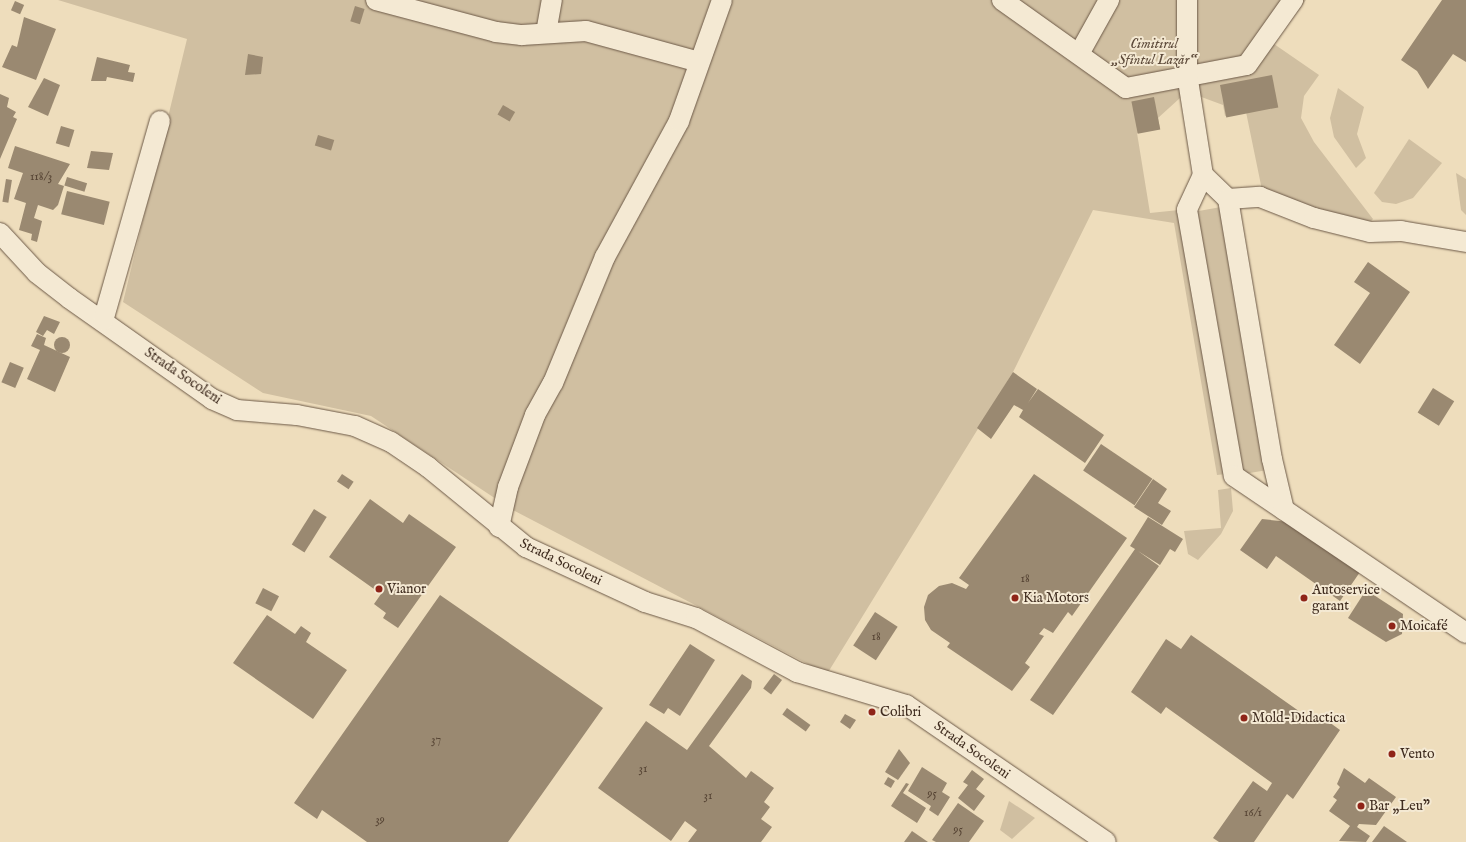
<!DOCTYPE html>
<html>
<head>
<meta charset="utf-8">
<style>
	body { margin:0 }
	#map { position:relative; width:1466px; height:842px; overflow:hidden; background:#eeddbc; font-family:"IM FELL English",serif }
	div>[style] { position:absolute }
	.green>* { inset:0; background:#d0bfa1; transform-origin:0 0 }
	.building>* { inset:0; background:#9a8971; transform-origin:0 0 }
	.round { border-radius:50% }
	.roads { filter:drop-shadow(0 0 1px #6c5947) drop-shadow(0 0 1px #6c5947) }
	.minor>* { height:20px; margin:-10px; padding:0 10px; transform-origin:10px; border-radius:10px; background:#f4e9d3 }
	.dots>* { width:11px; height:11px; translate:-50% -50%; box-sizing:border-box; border:2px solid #f4e9d3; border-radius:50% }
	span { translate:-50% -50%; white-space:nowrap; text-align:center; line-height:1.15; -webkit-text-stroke:4px #f4e9d3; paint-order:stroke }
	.number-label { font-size:12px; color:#564434 }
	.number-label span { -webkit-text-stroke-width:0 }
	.park-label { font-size:14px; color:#5d4a3a; font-style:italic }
	.street-label { font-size:14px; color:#402d20 }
	.poi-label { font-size:14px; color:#402d20 }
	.left { translate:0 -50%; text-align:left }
</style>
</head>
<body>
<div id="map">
	<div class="green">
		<div style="clip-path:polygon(58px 0,1306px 0,1274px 44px,1319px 75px,1304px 96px,1301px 118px,1314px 142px,1373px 219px,1366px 226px,1262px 190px,1246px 112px,1225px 116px,1223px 105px,1196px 95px,1180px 98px,1158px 118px,1160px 129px,1137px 133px,1150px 213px,1179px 210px,1226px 474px,1217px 475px,1174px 223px,1093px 210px,1013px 372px,827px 674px,511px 509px,371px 416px,263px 393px,123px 302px,187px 39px)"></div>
		<div style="clip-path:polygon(1338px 88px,1364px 107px,1357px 134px,1366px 158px,1356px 168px,1334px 137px,1330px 118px)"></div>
		<div style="clip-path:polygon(1409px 139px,1442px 163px,1413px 198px,1396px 204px,1382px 202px,1374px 193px)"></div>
		<div style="clip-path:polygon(1456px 173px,1466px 179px,1466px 215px,1461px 210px)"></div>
		<div style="left:1221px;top:207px;width:267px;height:24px;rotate:80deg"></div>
		<div style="clip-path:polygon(1231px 488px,1233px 511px,1221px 534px,1198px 560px,1188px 554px,1184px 531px,1221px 528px,1218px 490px)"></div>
		<div style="clip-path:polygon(1009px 801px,1035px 818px,1012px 839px,1000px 830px)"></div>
	</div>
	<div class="building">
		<div style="clip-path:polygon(1442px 0,1466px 0,1466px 62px,1453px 54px,1428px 89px,1417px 71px,1401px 60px)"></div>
		<div style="left:15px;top:1px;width:10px;height:10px;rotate:24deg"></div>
		<div style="left:355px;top:6px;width:10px;height:16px;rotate:17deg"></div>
		<div style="clip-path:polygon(24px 17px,56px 29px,36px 80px,2px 67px,12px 45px,17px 47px)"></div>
		<div style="clip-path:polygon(248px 54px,263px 57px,261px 74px,245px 75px)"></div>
		<div style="clip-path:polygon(97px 57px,130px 65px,128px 72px,135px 73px,133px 82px,107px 77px,106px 81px,91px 81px)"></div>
		<div style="left:1272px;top:75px;width:33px;height:53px;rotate:79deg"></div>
		<div style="clip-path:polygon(44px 78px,60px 85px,48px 116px,28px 107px)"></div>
		<div style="clip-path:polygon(0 94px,9px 98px,7px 107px,16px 112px,13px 117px,17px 119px,0 159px)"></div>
		<div style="left:1154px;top:97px;width:33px;height:23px;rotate:79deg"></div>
		<div style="left:503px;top:105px;width:14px;height:11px;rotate:30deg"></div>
		<div style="left:61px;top:126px;width:14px;height:18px;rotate:17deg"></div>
		<div style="left:318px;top:135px;width:17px;height:11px;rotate:17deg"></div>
		<div style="clip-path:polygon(15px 146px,70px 164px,58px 184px,64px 186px,58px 205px,53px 210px,38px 205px,34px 218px,42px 221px,37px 242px,31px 240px,32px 234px,19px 230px,26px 203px,14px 199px,23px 173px,8px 168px)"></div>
		<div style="clip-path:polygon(91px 151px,113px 153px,109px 170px,87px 168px)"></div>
		<div style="left:67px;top:177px;width:21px;height:9px;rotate:17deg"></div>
		<div style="left:6px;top:179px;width:6px;height:23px;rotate:9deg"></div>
		<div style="left:67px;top:191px;width:44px;height:24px;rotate:14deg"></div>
		<div style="clip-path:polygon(1368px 262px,1410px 292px,1360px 364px,1334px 345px,1370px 293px,1354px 282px)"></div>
		<div style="clip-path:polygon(44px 316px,60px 322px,54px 334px,47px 330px,43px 336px,36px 332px)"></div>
		<div style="clip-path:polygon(37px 334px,46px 338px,44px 345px,70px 357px,55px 392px,27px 379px,40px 350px,31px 346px)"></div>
		<div class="round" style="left:54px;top:337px;width:16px;height:16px"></div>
		<div style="left:10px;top:362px;width:15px;height:22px;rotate:23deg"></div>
		<div style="clip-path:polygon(1013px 372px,1037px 389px,1028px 403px,1038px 389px,1104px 435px,1085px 463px,1019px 417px,1023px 410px,1014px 405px,991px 439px,977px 428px)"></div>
		<div style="left:1433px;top:388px;width:25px;height:29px;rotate:32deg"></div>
		<div style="left:1101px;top:444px;width:62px;height:32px;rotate:34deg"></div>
		<div style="left:342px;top:474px;width:14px;height:9px;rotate:34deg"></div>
		<div style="clip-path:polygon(1034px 474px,1127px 538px,1072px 616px,1068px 612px,1053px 633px,1044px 628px,1039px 634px,1044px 636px,1025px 663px,1030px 667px,1012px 691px,947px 647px,950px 643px,931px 630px,925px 620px,924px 607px,928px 595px,939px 586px,952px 583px,966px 589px,969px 585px,959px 578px)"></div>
		<div style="clip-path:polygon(1153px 479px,1167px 489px,1158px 503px,1171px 511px,1162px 525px,1134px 507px)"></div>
		<div style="clip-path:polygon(370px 499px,403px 523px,409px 514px,456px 547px,398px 628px,383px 618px,386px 613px,374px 604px,381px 594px,329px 557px)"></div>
		<div style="left:314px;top:509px;width:15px;height:42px;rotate:32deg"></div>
		<div style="clip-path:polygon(1148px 517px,1183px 539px,1175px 552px,1170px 549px,1160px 565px,1138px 551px,1159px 566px,1053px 715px,1030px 700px,1135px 549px,1130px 546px)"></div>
		<div style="clip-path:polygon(1262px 519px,1289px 522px,1360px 572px,1340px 601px,1276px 556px,1267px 569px,1240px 550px)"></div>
		<div style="left:263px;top:588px;width:18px;height:17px;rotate:27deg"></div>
		<div style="clip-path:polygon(1366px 590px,1403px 614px,1402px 634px,1386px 642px,1348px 618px)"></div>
		<div style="clip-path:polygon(440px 595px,603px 708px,508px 842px,367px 842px,322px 810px,317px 819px,294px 803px)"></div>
		<div style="left:875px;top:612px;width:27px;height:40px;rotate:33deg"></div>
		<div style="clip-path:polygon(267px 615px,295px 634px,301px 626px,311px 633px,306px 642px,347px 670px,313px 719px,233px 663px)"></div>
		<div style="clip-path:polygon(1191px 635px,1313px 721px,1318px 714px,1340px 730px,1293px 799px,1287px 794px,1254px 842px,1219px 842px,1213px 838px,1253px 781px,1267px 791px,1272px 783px,1166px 707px,1161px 714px,1131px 692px,1166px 639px,1181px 649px)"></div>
		<div style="clip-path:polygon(690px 644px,715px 660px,680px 716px,668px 708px,664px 714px,649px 705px)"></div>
		<div style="clip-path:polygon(742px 674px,752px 681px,751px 688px,709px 746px,746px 778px,751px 771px,774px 788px,764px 802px,770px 807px,761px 819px,772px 827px,761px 842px,688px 842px,697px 830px,685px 821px,671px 841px,598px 788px,646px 721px,687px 750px)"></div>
		<div style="left:774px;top:674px;width:10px;height:18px;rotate:37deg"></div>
		<div style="left:787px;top:708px;width:29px;height:8px;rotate:36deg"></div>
		<div style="clip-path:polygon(845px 714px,856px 720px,850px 729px,840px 722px)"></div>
		<div style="clip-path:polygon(899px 749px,910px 763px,898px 780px,885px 772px)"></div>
		<div style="clip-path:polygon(922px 767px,947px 783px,942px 792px,950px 797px,938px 816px,929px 810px,931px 806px,908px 791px)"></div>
		<div style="clip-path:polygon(1344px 768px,1365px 783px,1369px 778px,1396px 797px,1376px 825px,1359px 824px,1357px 827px,1370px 836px,1366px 842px,1339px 841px,1350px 826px,1329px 811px,1337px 800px,1333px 797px,1340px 787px,1337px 784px)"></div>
		<div style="clip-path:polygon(972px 770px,984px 779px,976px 789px,985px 796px,974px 811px,958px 798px,968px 785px,963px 782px)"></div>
		<div style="left:888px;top:777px;width:8px;height:8px;rotate:30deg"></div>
		<div style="clip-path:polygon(906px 783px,909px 784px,903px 793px,926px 808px,917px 823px,891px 806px)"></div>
		<div style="clip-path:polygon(958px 803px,984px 821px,969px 842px,936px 842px,932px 840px)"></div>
		<div style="clip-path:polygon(1384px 826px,1407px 842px,1372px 842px)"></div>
		<div style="clip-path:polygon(912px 831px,928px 842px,904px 842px)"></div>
	</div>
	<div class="roads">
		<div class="minor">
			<div style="left:376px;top:0;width:124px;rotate:14.9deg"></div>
			<div style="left:496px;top:32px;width:26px;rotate:7deg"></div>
			<div style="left:522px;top:35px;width:64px;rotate:-3.6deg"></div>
			<div style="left:586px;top:31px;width:117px;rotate:15.3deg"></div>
			<div style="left:1002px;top:0;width:152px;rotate:35.4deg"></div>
			<div style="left:1126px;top:88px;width:123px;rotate:-10.8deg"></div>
			<div style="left:1247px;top:65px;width:80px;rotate:-54.7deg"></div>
			<div style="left:1187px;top:0;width:74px;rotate:90deg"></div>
			<div style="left:1187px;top:74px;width:102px;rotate:81deg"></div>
			<div style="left:1203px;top:175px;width:38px;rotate:115deg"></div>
			<div style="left:1187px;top:210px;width:270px;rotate:80deg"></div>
			<div style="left:1234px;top:476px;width:280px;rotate:34.1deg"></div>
			<div style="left:546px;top:33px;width:34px;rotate:-80deg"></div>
			<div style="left:1079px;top:54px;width:62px;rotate:-60.9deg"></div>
			<div style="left:1203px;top:175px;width:35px;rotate:44deg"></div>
			<div style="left:1228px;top:199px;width:264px;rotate:80.4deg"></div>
			<div style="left:1272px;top:459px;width:52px;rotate:76.8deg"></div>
			<div style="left:1228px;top:199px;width:32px;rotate:-4deg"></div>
			<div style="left:1260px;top:197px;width:58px;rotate:21.3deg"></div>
			<div style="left:1314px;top:218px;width:58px;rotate:14deg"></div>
			<div style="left:1370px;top:232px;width:31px;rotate:-2deg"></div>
			<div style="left:1401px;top:231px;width:66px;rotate:9.6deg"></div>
			<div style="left:0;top:233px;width:54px;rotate:47.2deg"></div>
			<div style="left:37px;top:273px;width:41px;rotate:38deg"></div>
			<div style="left:69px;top:298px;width:175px;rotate:35.2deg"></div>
			<div style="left:212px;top:399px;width:27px;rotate:24deg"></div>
			<div style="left:237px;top:410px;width:60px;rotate:4.8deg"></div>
			<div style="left:297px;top:415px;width:59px;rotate:10.7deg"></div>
			<div style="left:355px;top:426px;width:39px;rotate:24deg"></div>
			<div style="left:391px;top:442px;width:45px;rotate:34deg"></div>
			<div style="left:428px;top:467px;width:127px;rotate:39.2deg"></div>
			<div style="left:526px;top:547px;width:131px;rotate:24.8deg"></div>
			<div style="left:645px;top:602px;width:53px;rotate:17.4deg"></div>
			<div style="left:696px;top:618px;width:115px;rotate:28.1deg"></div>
			<div style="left:797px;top:672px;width:114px;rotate:16.8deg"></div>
			<div style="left:906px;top:705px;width:242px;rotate:34.4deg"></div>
			<div style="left:103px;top:321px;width:208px;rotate:-74.1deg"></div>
			<div style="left:499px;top:527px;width:41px;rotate:-77.3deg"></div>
			<div style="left:508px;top:487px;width:77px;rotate:-69.4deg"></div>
			<div style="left:535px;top:415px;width:37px;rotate:-61deg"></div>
			<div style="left:553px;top:383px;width:136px;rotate:-67.6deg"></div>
			<div style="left:605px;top:257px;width:155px;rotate:-61.4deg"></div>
			<div style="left:679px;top:121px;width:128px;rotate:-70.4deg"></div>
		</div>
	</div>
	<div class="dots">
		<div style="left:379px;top:589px;background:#8f2418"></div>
		<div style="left:1015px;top:598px;background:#8f2418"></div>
		<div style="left:1304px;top:598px;background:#8f2418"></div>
		<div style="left:1392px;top:626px;background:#8f2418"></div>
		<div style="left:872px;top:712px;background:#8f2418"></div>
		<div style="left:1244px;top:718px;background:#8f2418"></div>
		<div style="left:1392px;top:754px;background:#8f2418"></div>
		<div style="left:1361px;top:806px;background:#8f2418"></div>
	</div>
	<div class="number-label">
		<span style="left:41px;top:177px">118/3</span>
		<span style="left:1025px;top:579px">18</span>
		<span style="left:876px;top:637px">18</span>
		<span style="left:436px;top:740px">37</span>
		<span style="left:643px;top:769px">31</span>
		<span style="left:932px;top:794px">95</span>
		<span style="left:708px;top:796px">31</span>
		<span style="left:1253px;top:813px">16/1</span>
		<span style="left:380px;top:820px">39</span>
		<span style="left:958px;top:830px">95</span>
	</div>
	<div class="park-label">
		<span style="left:1154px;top:52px">Cimitirul<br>„Sfîntul Lazăr“</span>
	</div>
	<div class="street-label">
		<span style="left:183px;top:376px;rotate:34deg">Strada Socoleni</span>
		<span style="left:561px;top:562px;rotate:26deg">Strada Socoleni</span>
		<span style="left:972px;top:750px;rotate:35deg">Strada Socoleni</span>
	</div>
	<div class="poi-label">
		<span class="left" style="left:387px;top:589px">Vianor</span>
		<span class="left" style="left:1312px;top:598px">Autoservice<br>garant</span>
		<span class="left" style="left:1023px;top:598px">Kia Motors</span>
		<span class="left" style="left:1400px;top:626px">Moicafé</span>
		<span class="left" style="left:880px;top:712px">Colibri</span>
		<span class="left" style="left:1252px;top:718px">Mold-Didactica</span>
		<span class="left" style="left:1400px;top:754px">Vento</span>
		<span class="left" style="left:1369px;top:806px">Bar „Leu”</span>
	</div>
</div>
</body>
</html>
